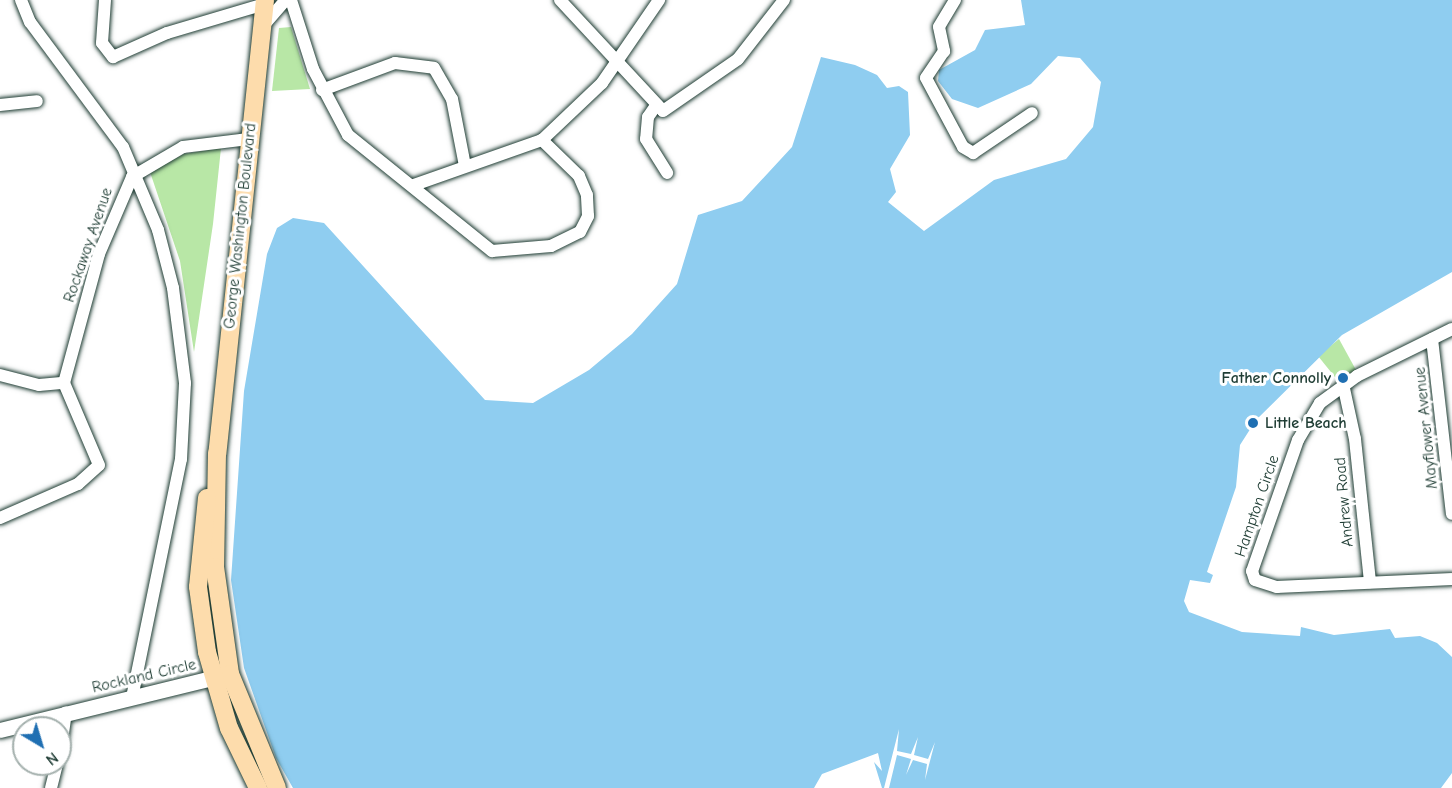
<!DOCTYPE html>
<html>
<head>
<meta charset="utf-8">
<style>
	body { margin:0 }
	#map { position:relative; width:1452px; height:788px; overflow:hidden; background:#fff; font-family:"Comic Neue",sans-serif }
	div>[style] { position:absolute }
	.green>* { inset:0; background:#b8e7a6 }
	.water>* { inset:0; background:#8fcdf0 }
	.pier>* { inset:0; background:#fff }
	.roads { filter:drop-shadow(0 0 2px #1f3d34) drop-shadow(0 0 2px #1f3d34) }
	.minor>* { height:12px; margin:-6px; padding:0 6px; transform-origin:6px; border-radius:6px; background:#fff }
	.tertiary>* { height:15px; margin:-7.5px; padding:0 7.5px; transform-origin:7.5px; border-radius:7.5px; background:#fff }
	.primary>* { height:18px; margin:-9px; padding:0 9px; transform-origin:9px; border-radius:9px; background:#fddcac }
	.dots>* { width:16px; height:16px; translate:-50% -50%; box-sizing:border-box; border:3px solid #fff; border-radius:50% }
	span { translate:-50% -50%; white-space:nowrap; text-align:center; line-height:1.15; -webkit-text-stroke:6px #fff; paint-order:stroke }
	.street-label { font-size:16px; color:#1f3d34 }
	.poi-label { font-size:16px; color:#1f3d34; font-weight:700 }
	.right { translate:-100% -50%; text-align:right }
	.left { translate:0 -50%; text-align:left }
	.north { position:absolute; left:12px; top:716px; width:60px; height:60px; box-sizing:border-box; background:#fff; border:2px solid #a5b1ae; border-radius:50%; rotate:142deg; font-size:16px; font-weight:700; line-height:24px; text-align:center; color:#1f3d34 }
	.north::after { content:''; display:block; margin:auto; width:21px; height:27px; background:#1f6fb2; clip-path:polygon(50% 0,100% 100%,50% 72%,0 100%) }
</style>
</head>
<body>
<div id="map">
	<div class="green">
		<div style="clip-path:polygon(291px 27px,310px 89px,272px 91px,279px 28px)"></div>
		<div style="clip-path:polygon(221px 148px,213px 224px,194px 352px,180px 261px,150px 172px,184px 154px)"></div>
		<div style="clip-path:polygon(1339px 339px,1356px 370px,1339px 382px,1318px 356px)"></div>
	</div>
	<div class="water">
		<div style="clip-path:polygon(1021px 0,1452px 0,1452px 272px,1342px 335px,1256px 420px,1240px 445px,1236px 487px,1207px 572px,1213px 575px,1210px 583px,1190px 580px,1184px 601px,1189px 612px,1242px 632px,1300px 636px,1301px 627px,1334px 635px,1390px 629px,1395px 638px,1420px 636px,1437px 643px,1452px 657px,1452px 773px,1441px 788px,874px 788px,868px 773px,828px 788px,293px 788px,276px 758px,244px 668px,231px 580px,244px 391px,267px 254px,277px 228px,293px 218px,324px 223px,485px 400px,533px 403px,589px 370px,632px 334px,677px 284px,698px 215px,742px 201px,792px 147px,821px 57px,855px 65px,877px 75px,887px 88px,899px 86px,908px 92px,910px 135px,890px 169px,896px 192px,888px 202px,924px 231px,994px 180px,1066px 159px,1093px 127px,1101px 82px,1080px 58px,1058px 56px,1031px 84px,978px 108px,952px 99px,938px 81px,939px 70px,975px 50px,985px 30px,1025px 25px)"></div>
	</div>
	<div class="pier">
		<div style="clip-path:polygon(899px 729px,897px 751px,911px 754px,918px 737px,914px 755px,928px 759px,935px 742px,925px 780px,927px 764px,913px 760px,906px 775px,911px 759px,897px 755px,889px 788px,884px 788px)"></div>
		<div style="clip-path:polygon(878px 753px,882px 771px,874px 762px,882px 788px,871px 788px,867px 776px,836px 788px,814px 788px,822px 774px)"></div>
	</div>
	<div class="roads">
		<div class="minor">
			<div style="left:21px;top:0;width:24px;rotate:68deg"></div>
			<div style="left:30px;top:22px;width:156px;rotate:53.4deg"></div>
			<div style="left:123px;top:147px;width:90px;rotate:67.1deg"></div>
			<div style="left:158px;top:230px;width:60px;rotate:75.5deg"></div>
			<div style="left:173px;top:288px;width:96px;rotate:82.8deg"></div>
			<div style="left:185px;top:383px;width:76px;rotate:93deg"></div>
			<div style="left:181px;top:459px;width:244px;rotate:101.6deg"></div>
			<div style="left:105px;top:0;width:43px;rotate:94deg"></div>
			<div style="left:102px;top:43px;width:18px;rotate:52deg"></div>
			<div style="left:113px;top:57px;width:59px;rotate:-24deg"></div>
			<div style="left:167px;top:33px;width:101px;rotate:-16.6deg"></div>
			<div style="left:291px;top:0;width:72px;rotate:72.3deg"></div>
			<div style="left:313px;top:69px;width:75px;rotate:62.1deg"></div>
			<div style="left:348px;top:135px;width:185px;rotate:38.9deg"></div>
			<div style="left:492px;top:251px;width:59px;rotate:-4.8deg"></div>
			<div style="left:551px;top:246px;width:32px;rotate:-26deg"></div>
			<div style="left:580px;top:232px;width:18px;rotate:-63deg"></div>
			<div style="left:588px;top:216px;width:21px;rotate:-93deg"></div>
			<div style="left:587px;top:195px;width:21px;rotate:-113deg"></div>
			<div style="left:579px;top:176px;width:52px;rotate:-135.8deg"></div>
			<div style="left:560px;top:0;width:151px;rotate:47.1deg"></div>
			<div style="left:663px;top:111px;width:91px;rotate:-34.7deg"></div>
			<div style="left:738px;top:59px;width:75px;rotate:-52.1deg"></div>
			<div style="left:955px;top:0;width:31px;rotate:121deg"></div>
			<div style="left:939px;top:27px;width:25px;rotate:78deg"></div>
			<div style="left:944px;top:51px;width:32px;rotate:124deg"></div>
			<div style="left:926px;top:78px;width:78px;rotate:61.8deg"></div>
			<div style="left:963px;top:147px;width:12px;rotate:31deg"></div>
			<div style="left:973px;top:153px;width:71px;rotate:-34.1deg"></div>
			<div style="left:263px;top:26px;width:35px;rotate:-49deg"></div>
			<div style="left:322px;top:90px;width:78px;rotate:-20.3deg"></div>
			<div style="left:395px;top:63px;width:39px;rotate:7deg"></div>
			<div style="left:434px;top:68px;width:36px;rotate:60deg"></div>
			<div style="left:452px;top:99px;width:68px;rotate:79deg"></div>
			<div style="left:0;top:105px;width:37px;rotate:-6deg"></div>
			<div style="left:655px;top:107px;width:12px;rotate:125deg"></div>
			<div style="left:648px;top:117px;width:22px;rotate:95deg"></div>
			<div style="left:646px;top:139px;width:40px;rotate:58deg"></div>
			<div style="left:414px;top:185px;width:136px;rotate:-19.4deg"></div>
			<div style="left:542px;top:140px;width:83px;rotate:-43.5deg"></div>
			<div style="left:602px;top:83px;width:101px;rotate:-55.5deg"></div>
			<div style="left:1452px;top:329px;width:106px;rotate:153.7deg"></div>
			<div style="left:1357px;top:376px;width:46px;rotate:143.9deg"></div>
			<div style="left:1320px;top:403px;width:43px;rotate:120.7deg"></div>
			<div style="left:1298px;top:440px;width:139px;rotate:109.3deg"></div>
			<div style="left:1252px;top:571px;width:9px;rotate:72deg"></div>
			<div style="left:1255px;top:580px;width:23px;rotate:18deg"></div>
			<div style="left:1277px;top:587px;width:175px;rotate:-2.6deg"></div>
			<div style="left:1432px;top:339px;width:176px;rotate:83.5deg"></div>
			<div style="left:0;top:375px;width:40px;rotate:14.4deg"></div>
			<div style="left:39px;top:385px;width:25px;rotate:-5deg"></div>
			<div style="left:64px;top:383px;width:134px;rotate:-74.8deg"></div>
			<div style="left:99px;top:254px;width:84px;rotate:-66.8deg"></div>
			<div style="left:132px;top:177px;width:59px;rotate:-30.5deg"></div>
			<div style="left:183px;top:147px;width:66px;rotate:-6.9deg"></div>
			<div style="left:1343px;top:384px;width:56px;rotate:77.7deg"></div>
			<div style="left:1355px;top:439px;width:144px;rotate:84deg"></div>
			<div style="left:0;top:518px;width:85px;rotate:-23.6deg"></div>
			<div style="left:78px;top:484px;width:28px;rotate:-42deg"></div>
			<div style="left:99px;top:465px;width:89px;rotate:-113.1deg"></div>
			<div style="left:60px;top:755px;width:43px;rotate:-82.1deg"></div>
			<div style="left:51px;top:788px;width:25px;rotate:-76deg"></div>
		</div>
		<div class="tertiary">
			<div style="left:0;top:730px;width:231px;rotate:-13.8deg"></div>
		</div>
		<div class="primary">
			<div style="left:265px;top:0;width:456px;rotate:96deg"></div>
			<div style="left:217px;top:453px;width:114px;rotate:91deg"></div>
			<div style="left:215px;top:567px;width:108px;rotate:82deg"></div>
			<div style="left:230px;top:674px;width:123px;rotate:67.6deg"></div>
			<div style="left:207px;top:498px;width:89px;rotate:95.8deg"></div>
			<div style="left:198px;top:587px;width:66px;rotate:82.1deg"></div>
			<div style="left:207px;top:652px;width:79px;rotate:73.9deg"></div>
			<div style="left:229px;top:728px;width:67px;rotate:64.2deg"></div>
		</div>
	</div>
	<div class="dots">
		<div style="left:1343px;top:378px;background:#1f6fb2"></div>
		<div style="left:1253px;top:423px;background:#1f6fb2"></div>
	</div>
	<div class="street-label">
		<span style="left:240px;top:226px;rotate:-84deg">George Washington Boulevard</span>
		<span style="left:88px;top:245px;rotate:-71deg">Rockaway Avenue</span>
		<span style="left:1426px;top:428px;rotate:-96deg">Mayflower Avenue</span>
		<span style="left:1344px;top:502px;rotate:-95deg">Andrew Road</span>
		<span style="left:1257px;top:506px;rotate:-71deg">Hampton Circle</span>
		<span style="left:144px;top:676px;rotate:-13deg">Rockland Circle</span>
	</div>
	<div class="poi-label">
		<span class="right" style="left:1331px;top:378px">Father Connolly</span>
		<span class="left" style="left:1265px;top:423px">Little Beach</span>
	</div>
	<div class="north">N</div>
</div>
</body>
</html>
